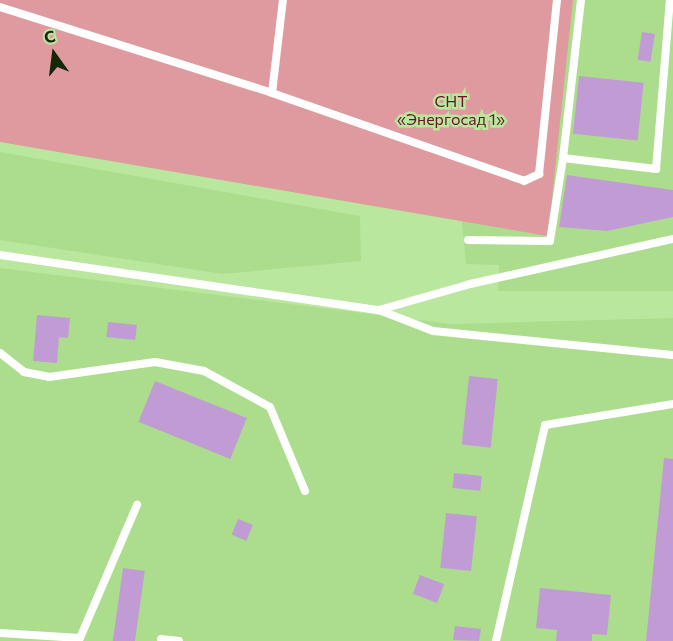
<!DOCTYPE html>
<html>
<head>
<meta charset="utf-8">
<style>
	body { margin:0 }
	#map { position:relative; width:673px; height:641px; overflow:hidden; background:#bae79e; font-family:Commissioner,sans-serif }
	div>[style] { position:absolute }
	.built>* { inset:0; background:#acdd8d }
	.green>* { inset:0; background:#de9a9f }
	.building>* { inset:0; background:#c19cd4; transform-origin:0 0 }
	.service>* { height:8px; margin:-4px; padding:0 4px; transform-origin:4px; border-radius:4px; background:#fff }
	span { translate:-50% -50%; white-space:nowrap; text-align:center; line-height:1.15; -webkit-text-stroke:5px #bae79e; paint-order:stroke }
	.park-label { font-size:16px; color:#691225 }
	.north { position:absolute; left:24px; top:24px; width:60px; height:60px; -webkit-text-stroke:4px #bae79e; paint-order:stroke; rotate:346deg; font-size:16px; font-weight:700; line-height:24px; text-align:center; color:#17270a }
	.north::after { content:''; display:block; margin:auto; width:21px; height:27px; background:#17270a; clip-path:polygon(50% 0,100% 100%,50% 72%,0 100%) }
</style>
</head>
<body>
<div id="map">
	<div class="built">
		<div style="clip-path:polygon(572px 0,673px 0,673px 291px,498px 291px,499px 265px,466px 264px,462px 223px)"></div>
		<div style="clip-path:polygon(0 152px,360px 216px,361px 261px,223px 274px,0 240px)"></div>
		<div style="clip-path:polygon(0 268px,451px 324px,673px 318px,673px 641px,0 641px)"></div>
	</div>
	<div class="green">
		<div style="clip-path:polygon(0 0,573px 0,548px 236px,0 142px)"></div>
	</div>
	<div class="building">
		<div style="left:642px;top:32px;width:13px;height:28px;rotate:9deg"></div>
		<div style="left:579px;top:76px;width:65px;height:58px;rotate:6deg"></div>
		<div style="clip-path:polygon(567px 175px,673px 190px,673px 217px,607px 231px,559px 227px)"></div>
		<div style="clip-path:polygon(37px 315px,70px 318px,68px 338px,59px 337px,57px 363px,33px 361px)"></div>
		<div style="left:108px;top:322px;width:29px;height:15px;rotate:6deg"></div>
		<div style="left:469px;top:376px;width:29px;height:69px;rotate:6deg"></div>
		<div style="left:155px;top:381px;width:99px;height:44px;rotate:22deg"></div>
		<div style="clip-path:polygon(664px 458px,673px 459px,673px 641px,646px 641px)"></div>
		<div style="left:454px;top:473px;width:28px;height:15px;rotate:6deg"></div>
		<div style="left:446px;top:513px;width:31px;height:55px;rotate:6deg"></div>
		<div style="left:238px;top:519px;width:16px;height:17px;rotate:22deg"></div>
		<div style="left:123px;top:568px;width:22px;height:74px;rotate:8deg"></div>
		<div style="left:420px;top:575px;width:26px;height:20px;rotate:21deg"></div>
		<div style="clip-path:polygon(540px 588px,611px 595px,607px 635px,592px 634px,592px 641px,556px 641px,557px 630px,536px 628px)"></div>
		<div style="clip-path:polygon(455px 626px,481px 629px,479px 641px,453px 640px)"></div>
	</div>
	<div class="service">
		<div style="left:581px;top:0;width:159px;rotate:96.5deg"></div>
		<div style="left:563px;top:158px;width:94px;rotate:6.7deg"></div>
		<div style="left:656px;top:169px;width:170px;rotate:-85.3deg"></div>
		<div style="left:0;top:7px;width:285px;rotate:17.5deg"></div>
		<div style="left:272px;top:93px;width:267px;rotate:19.2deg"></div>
		<div style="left:524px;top:181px;width:17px;rotate:-25deg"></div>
		<div style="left:539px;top:174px;width:175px;rotate:-84.1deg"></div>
		<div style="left:272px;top:93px;width:94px;rotate:-83.3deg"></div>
		<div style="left:468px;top:240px;width:82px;rotate:0.7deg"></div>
		<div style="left:550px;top:241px;width:84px;rotate:-81.1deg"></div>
		<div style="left:0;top:255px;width:383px;rotate:8.3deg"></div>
		<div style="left:379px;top:310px;width:58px;rotate:21.3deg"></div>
		<div style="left:433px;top:331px;width:241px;rotate:5.7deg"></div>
		<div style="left:379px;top:310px;width:95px;rotate:-15.9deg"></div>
		<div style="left:470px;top:284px;width:208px;rotate:-12.5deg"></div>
		<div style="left:0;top:353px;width:31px;rotate:38deg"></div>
		<div style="left:24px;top:372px;width:25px;rotate:11deg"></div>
		<div style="left:49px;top:377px;width:107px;rotate:-8.1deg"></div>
		<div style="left:155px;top:362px;width:50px;rotate:10.4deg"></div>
		<div style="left:204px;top:371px;width:75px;rotate:28.6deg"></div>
		<div style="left:270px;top:407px;width:91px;rotate:67.4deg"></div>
		<div style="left:0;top:633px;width:80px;rotate:3.6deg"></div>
		<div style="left:80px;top:638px;width:145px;rotate:-66.8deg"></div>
		<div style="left:161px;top:639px;width:18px;rotate:6deg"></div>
		<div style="left:496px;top:641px;width:221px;rotate:-77.2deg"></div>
		<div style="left:545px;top:425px;width:130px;rotate:-9.3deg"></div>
	</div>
	<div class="park-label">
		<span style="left:451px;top:110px">СНТ<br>«Энергосад 1»</span>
	</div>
	<div class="north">С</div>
</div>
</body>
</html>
